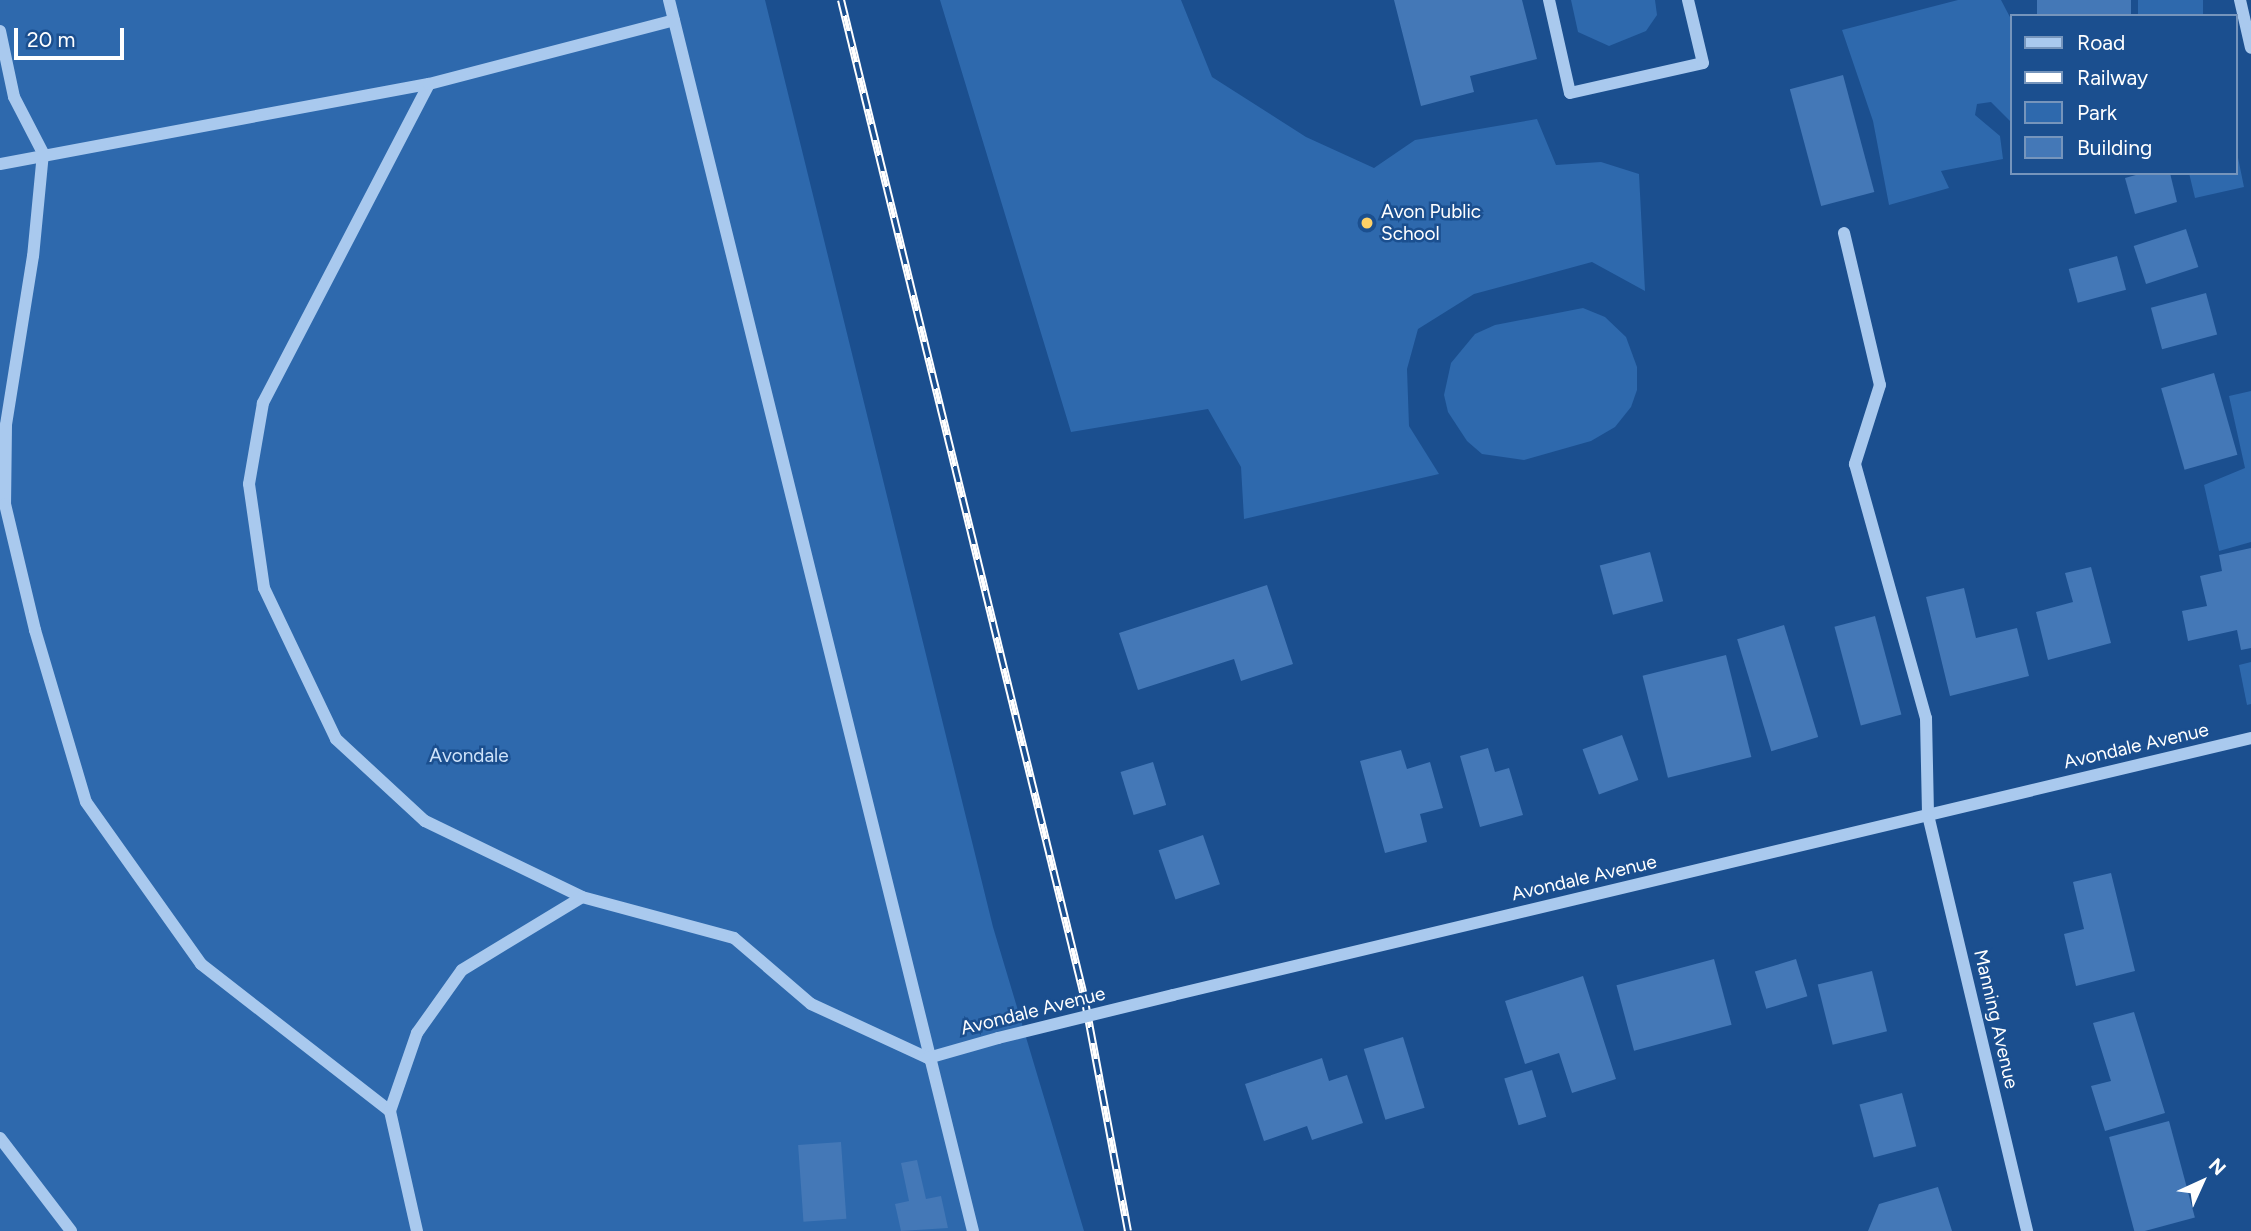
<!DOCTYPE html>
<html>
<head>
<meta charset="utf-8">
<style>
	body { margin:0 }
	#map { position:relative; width:2251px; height:1231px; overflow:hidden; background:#1b4f8f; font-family:Figtree,sans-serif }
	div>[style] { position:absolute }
	.green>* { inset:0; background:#2e69ad; transform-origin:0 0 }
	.building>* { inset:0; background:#4478b7; transform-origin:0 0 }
	.minor>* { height:12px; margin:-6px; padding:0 6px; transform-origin:6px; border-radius:6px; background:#a9c9ee }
	.rail>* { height:8px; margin-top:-4px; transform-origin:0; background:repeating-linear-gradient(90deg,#1b4f8f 0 16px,#fff 0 32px); box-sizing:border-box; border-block:2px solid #fff }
	.minor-bridge>* { height:12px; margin:-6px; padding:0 6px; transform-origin:6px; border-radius:6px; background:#a9c9ee }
	.dots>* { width:19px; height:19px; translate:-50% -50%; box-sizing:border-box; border:4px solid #1b4f8f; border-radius:50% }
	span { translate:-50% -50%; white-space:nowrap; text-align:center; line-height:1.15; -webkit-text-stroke:5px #1b4f8f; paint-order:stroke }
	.poi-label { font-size:19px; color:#fff }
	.left { translate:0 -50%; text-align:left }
	.street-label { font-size:19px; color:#fff }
	.park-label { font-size:19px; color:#cfe3fa }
	.legend { position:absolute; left:2010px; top:14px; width:228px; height:161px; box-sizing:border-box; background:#1b4f8f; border:2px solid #7695bc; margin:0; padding:9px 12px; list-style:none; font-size:21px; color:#fff }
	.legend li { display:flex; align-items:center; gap:14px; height:35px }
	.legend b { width:35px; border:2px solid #7695bc }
	.north { position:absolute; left:2167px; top:1147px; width:70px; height:70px; -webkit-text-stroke:5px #1b4f8f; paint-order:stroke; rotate:45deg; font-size:19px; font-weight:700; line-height:28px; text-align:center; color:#fff }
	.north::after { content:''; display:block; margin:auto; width:24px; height:32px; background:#fff; clip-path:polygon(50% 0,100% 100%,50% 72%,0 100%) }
	.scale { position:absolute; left:14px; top:28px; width:110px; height:32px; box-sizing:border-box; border:4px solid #fff; border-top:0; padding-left:9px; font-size:21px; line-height:24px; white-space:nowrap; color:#fff; -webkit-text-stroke:5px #1b4f8f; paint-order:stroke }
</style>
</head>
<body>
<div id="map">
	<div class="green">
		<div style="clip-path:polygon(0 0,765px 0,993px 927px,1084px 1231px,0 1231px)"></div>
		<div style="clip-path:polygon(940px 0,1181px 0,1212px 77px,1306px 137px,1374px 168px,1415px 140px,1537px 119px,1556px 165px,1601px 162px,1639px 174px,1645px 291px,1592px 262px,1474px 294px,1418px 329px,1407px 369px,1409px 426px,1439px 474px,1244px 519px,1241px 467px,1208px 409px,1071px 432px)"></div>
		<div style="clip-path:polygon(1571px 0,1655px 0,1657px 15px,1646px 31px,1609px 46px,1578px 32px)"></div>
		<div style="clip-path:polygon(1958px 0,2001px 0,2011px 19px,2011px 122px,1991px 102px,1977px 104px,1975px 115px,2000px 136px,2003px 159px,1941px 171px,1949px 188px,1889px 205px,1873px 121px,1842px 30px)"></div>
		<div style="left:2138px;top:0;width:65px;height:17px"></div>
		<div style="clip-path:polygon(2235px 143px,2244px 187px,2195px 198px,2189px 173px,2235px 173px)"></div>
		<div style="clip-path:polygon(1583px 308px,1605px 317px,1626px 337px,1637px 367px,1637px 390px,1631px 407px,1615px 427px,1591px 441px,1524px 460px,1482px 454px,1467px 441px,1448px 412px,1444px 395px,1451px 363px,1475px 334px,1495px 325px)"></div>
		<div style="clip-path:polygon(2251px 391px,2251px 542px,2219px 551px,2204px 485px,2245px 468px,2229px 396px)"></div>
		<div style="clip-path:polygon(2251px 662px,2251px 704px,2247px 705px,2239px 665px)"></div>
	</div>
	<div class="building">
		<div style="clip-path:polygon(1394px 0,1522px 0,1537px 59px,1470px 76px,1474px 92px,1421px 106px)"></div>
		<div style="left:2037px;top:0;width:94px;height:17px"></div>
		<div style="left:1843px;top:75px;width:121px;height:55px;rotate:75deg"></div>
		<div style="clip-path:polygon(2143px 173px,2170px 173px,2177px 202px,2135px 214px,2125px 178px)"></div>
		<div style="left:2186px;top:229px;width:40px;height:55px;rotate:72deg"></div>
		<div style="left:2117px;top:256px;width:35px;height:50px;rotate:75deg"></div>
		<div style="left:2206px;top:293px;width:43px;height:57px;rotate:75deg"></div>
		<div style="left:2214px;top:373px;width:85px;height:55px;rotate:74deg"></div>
		<div style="clip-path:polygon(2251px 548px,2251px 648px,2241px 650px,2237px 630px,2188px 641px,2182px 611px,2207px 606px,2200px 576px,2222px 571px,2219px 555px)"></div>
		<div style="left:1650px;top:552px;width:51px;height:52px;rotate:75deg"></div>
		<div style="clip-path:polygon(2091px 567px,2111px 643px,2048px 660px,2036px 612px,2073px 602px,2065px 573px)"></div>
		<div style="clip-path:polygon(1267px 585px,1293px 664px,1241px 681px,1234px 659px,1138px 690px,1119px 633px)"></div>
		<div style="clip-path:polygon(1964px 588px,1976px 638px,2017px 628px,2029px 676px,1950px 696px,1926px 597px)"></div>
		<div style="left:1875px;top:616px;width:102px;height:42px;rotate:75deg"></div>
		<div style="left:1784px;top:625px;width:117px;height:49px;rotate:73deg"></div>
		<div style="left:1726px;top:655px;width:105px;height:86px;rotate:76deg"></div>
		<div style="left:1622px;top:735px;width:48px;height:42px;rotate:70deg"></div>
		<div style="clip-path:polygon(1488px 748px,1495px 772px,1509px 768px,1523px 815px,1480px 827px,1460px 756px)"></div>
		<div style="clip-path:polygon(1401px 750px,1407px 769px,1430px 762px,1443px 808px,1420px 814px,1427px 842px,1385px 853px,1360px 761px)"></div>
		<div style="left:1153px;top:762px;width:45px;height:34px;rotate:73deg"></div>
		<div style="left:1203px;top:835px;width:52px;height:47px;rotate:71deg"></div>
		<div style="clip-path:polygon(2111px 873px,2135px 971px,2076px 986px,2064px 934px,2084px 929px,2073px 882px)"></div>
		<div style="left:1714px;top:959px;width:68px;height:101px;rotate:75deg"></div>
		<div style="left:1796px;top:959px;width:39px;height:43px;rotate:73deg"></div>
		<div style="left:1872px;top:971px;width:62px;height:56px;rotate:76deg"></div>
		<div style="clip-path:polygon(1583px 976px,1616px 1079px,1572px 1093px,1559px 1053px,1525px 1064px,1505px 1001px)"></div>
		<div style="clip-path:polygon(2134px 1012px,2165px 1113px,2105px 1131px,2091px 1086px,2111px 1081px,2093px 1023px)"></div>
		<div style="left:1403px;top:1037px;width:74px;height:41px;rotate:73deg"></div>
		<div style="clip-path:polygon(1322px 1058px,1329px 1081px,1347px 1075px,1363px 1123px,1312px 1140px,1307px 1126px,1264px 1141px,1245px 1084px)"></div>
		<div style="left:1532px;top:1070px;width:49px;height:29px;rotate:73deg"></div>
		<div style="left:1902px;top:1093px;width:55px;height:44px;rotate:75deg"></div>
		<div style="left:2169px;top:1121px;width:100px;height:62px;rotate:75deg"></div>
		<div style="left:841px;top:1142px;width:77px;height:43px;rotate:86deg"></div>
		<div style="clip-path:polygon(917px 1160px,926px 1199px,941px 1196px,948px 1228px,901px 1231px,895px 1204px,909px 1201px,901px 1163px)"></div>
		<div style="clip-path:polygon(1938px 1187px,1952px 1231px,1868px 1231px,1879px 1204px)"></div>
	</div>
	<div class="minor">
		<div style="left:669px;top:0;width:1268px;rotate:76.13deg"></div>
		<div style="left:1549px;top:0;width:95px;rotate:77.3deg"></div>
		<div style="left:1570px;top:93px;width:136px;rotate:-12.7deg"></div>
		<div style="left:1703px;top:63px;width:65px;rotate:-103.4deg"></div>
		<div style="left:2240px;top:0;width:49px;rotate:77.1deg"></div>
		<div style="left:0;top:31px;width:67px;rotate:78deg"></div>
		<div style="left:14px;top:97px;width:63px;rotate:62.6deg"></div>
		<div style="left:43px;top:153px;width:103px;rotate:95.5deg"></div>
		<div style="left:33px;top:256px;width:171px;rotate:99.1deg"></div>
		<div style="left:6px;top:425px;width:79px;rotate:90.7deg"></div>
		<div style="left:5px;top:504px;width:130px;rotate:76.6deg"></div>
		<div style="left:35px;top:630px;width:179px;rotate:73.5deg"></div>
		<div style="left:86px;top:802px;width:199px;rotate:54.6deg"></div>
		<div style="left:201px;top:964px;width:239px;rotate:37.9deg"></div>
		<div style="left:429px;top:84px;width:360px;rotate:117.5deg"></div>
		<div style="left:263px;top:403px;width:82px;rotate:99.8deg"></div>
		<div style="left:249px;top:484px;width:105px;rotate:81.8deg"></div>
		<div style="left:264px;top:588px;width:167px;rotate:64.5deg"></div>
		<div style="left:336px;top:739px;width:121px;rotate:42.7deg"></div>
		<div style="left:425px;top:821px;width:174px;rotate:25.8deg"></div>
		<div style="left:582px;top:897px;width:157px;rotate:15.1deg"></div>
		<div style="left:734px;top:938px;width:101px;rotate:40.6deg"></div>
		<div style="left:811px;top:1004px;width:129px;rotate:24.8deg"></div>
		<div style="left:928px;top:1058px;width:73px;rotate:-15.9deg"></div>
		<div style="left:0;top:164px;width:436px;rotate:-10.6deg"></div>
		<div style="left:429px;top:84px;width:253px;rotate:-14.6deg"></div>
		<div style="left:1844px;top:233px;width:156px;rotate:76.7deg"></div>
		<div style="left:1880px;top:385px;width:83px;rotate:107.6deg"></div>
		<div style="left:1855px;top:464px;width:264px;rotate:74.4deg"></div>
		<div style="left:1926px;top:718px;width:97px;rotate:88.8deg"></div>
		<div style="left:1928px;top:815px;width:428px;rotate:76.6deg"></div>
		<div style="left:1173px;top:995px;width:1108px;rotate:-13.41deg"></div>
		<div style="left:0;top:1138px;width:117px;rotate:52.6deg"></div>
		<div style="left:417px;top:1231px;width:123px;rotate:-102.7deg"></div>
		<div style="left:390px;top:1111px;width:83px;rotate:-70.9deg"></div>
		<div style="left:417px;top:1033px;width:77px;rotate:-54.5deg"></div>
		<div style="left:462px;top:970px;width:140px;rotate:-31.3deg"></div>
	</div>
	<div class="rail">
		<div style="left:841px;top:0;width:1025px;rotate:76.29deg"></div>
		<div style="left:1084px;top:996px;width:239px;rotate:79.4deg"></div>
	</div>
	<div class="minor-bridge">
		<div style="left:998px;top:1038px;width:180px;rotate:-13.8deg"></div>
	</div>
	<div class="dots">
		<div style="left:1367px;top:223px;background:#ffd166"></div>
	</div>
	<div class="poi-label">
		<span class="left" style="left:1381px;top:223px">Avon Public<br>School</span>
	</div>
	<div class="street-label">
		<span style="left:2136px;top:746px;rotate:-13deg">Avondale Avenue</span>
		<span style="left:1584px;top:878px;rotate:-13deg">Avondale Avenue</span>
		<span style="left:1033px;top:1011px;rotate:-14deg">Avondale Avenue</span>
		<span style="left:1996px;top:1019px;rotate:77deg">Manning Avenue</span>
	</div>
	<div class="park-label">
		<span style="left:469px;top:756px">Avondale</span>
	</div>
	<ul class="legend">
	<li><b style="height:9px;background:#a9c9ee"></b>Road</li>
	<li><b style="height:9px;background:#fff"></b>Railway</li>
	<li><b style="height:19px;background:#2e69ad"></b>Park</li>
	<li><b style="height:19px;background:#4478b7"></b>Building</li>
	</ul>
	<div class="north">N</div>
	<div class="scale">20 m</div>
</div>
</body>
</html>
